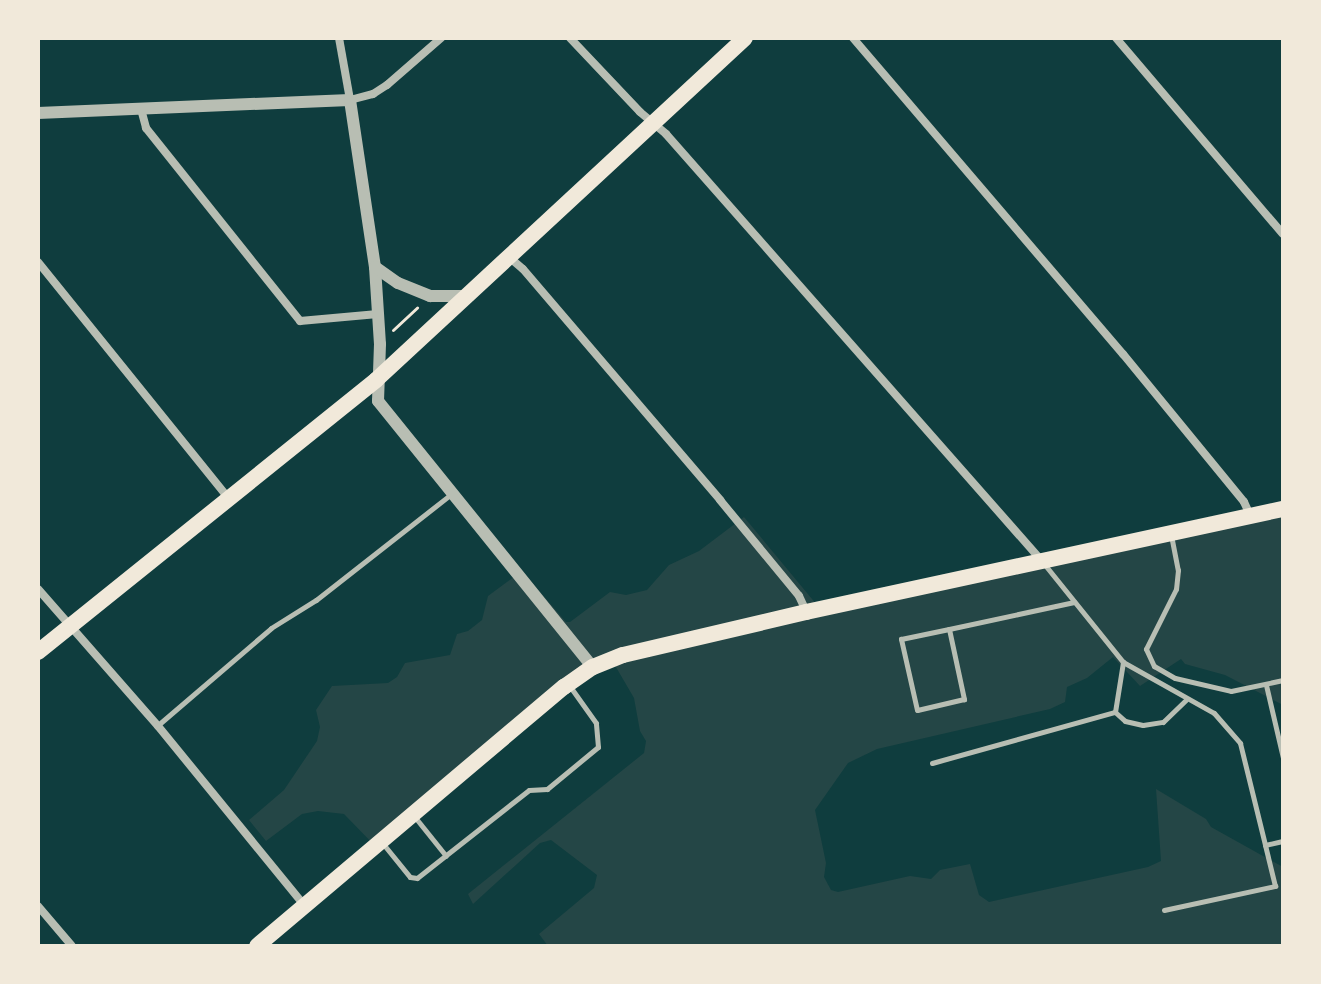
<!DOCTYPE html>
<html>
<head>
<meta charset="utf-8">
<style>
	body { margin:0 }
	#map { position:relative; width:1321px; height:984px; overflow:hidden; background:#0f3d3e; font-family:Ubuntu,sans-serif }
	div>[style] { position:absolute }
	.green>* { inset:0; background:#244646 }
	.path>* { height:3px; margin:-1.5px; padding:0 1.5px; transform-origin:1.5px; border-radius:1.5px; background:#f1e9da }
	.service>* { height:5px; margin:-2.5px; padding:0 2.5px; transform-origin:2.5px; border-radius:2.5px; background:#b8beb3 }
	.minor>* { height:8px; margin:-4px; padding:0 4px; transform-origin:4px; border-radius:4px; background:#b8beb3 }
	.tertiary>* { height:12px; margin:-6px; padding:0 6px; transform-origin:6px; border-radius:6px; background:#b8beb3 }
	.primary>* { height:16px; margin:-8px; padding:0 8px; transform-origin:8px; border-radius:8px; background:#f1e9da }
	span { translate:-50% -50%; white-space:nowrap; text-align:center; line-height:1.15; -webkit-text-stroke:6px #f1e9da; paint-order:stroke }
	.frame { position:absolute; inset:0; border:40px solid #f1e9da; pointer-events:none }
</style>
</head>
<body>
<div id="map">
	<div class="green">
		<div style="clip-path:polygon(1283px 509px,1283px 705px,1225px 675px,1185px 664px,1181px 659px,1140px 686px,1113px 657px,1087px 678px,1067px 687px,1065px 702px,1050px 709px,877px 749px,848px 763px,815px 810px,826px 863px,824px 877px,831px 890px,838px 892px,910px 876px,931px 879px,940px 870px,970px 864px,979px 895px,989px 902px,1148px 867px,1161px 861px,1156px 789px,1206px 819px,1211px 827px,1283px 867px,1283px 946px,548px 946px,539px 934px,594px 888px,597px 875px,551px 840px,540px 843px,473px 904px,468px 894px,644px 753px,646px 741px,640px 731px,634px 698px,613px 662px,602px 664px,377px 848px,344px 814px,318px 811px,302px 814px,266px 841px,249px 820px,284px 790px,317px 741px,320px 727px,316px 710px,332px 686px,388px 683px,397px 677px,405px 663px,450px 655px,457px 634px,468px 631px,482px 620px,488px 596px,522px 571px,566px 622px,570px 622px,610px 592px,626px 595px,647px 590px,669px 565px,699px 551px,744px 517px,817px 605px)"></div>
	</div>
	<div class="path">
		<div style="left:393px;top:330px;width:33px;rotate:-43deg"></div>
	</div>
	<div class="service">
		<div style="left:1171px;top:535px;width:36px;rotate:79deg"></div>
		<div style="left:1178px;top:570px;width:19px;rotate:96deg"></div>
		<div style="left:1176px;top:589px;width:67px;rotate:116.6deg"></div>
		<div style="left:1146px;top:649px;width:19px;rotate:65deg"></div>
		<div style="left:1154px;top:666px;width:24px;rotate:30deg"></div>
		<div style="left:1175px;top:678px;width:57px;rotate:13.1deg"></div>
		<div style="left:1231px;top:691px;width:53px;rotate:-11.9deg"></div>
		<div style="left:1045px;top:565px;width:124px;rotate:51.2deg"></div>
		<div style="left:1123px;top:662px;width:104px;rotate:29.3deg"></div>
		<div style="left:1214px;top:713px;width:40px;rotate:49deg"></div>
		<div style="left:1240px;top:743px;width:105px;rotate:76.2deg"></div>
		<div style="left:1265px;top:845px;width:18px;rotate:-13deg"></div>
		<div style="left:949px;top:629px;width:72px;rotate:77.9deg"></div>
		<div style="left:964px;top:699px;width:48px;rotate:166.8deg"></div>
		<div style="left:917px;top:710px;width:73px;rotate:-102.7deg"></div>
		<div style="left:901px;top:639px;width:49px;rotate:-11.8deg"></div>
		<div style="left:949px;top:629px;width:128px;rotate:-12.2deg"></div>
		<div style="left:1266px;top:685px;width:75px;rotate:76.9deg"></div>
		<div style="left:1115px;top:712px;width:13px;rotate:42deg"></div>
		<div style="left:1125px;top:721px;width:18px;rotate:13deg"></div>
		<div style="left:1143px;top:725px;width:20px;rotate:-9deg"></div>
		<div style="left:1163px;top:722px;width:32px;rotate:-44deg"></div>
		<div style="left:1115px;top:712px;width:51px;rotate:-80.9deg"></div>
		<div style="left:158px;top:725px;width:149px;rotate:-40.6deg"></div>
		<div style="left:271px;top:628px;width:53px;rotate:-31.9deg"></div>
		<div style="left:316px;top:600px;width:172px;rotate:-38.1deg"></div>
		<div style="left:932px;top:763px;width:190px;rotate:-15.6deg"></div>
		<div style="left:414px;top:816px;width:51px;rotate:51.3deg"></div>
		<div style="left:384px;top:845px;width:41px;rotate:50.9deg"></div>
		<div style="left:410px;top:877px;width:7px;rotate:8deg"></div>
		<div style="left:417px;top:878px;width:142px;rotate:-38.2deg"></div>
		<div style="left:529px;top:790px;width:18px;rotate:-3deg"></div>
		<div style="left:547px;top:789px;width:66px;rotate:-39.5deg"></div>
		<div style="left:598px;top:747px;width:24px;rotate:-95deg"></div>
		<div style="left:596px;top:723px;width:47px;rotate:-125.4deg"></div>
		<div style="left:1164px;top:910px;width:114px;rotate:-12.2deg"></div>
		<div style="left:1275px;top:886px;width:42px;rotate:-103.7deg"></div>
	</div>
	<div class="minor">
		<div style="left:339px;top:38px;width:63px;rotate:79.9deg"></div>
		<div style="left:350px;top:100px;width:24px;rotate:-15deg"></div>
		<div style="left:373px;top:94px;width:17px;rotate:-33deg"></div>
		<div style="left:387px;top:85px;width:72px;rotate:-41deg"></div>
		<div style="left:570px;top:38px;width:102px;rotate:46.6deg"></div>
		<div style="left:640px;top:112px;width:34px;rotate:40deg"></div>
		<div style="left:666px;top:134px;width:568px;rotate:48.64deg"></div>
		<div style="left:853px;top:38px;width:416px;rotate:49.5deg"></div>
		<div style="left:1123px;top:354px;width:191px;rotate:50.7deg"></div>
		<div style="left:1244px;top:502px;width:14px;rotate:65deg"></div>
		<div style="left:1116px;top:38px;width:257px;rotate:49.6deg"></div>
		<div style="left:141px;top:109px;width:20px;rotate:75deg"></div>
		<div style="left:146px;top:128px;width:247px;rotate:51.4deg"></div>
		<div style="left:300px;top:321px;width:78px;rotate:-5.1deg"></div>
		<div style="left:509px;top:257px;width:18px;rotate:41deg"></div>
		<div style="left:523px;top:269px;width:304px;rotate:49.5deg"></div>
		<div style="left:720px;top:500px;width:124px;rotate:50.5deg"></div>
		<div style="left:799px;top:596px;width:17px;rotate:65deg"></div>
		<div style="left:38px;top:262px;width:306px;rotate:51.1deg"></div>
		<div style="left:38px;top:589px;width:182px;rotate:48.8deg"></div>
		<div style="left:158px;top:726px;width:232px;rotate:50.8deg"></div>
		<div style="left:38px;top:906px;width:52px;rotate:49.6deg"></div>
	</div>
	<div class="tertiary">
		<div style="left:38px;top:113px;width:312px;rotate:-2.4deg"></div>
		<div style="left:350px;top:100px;width:169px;rotate:81.5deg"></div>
		<div style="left:375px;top:267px;width:77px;rotate:86.3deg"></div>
		<div style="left:380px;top:344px;width:57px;rotate:92deg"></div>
		<div style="left:378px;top:401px;width:342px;rotate:51.1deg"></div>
		<div style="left:375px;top:267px;width:28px;rotate:35deg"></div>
		<div style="left:398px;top:283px;width:35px;rotate:22deg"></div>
		<div style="left:430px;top:296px;width:39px"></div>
	</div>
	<div class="primary">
		<div style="left:38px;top:652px;width:434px;rotate:-38.8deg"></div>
		<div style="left:376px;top:380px;width:503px;rotate:-42.83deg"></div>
		<div style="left:257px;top:946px;width:402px;rotate:-40.2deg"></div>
		<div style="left:564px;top:687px;width:35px;rotate:-35deg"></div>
		<div style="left:593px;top:667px;width:32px;rotate:-22deg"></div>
		<div style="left:623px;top:655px;width:188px;rotate:-13.2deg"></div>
		<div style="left:806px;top:612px;width:488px;rotate:-12.2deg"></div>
	</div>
	<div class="frame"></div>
</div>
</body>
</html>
